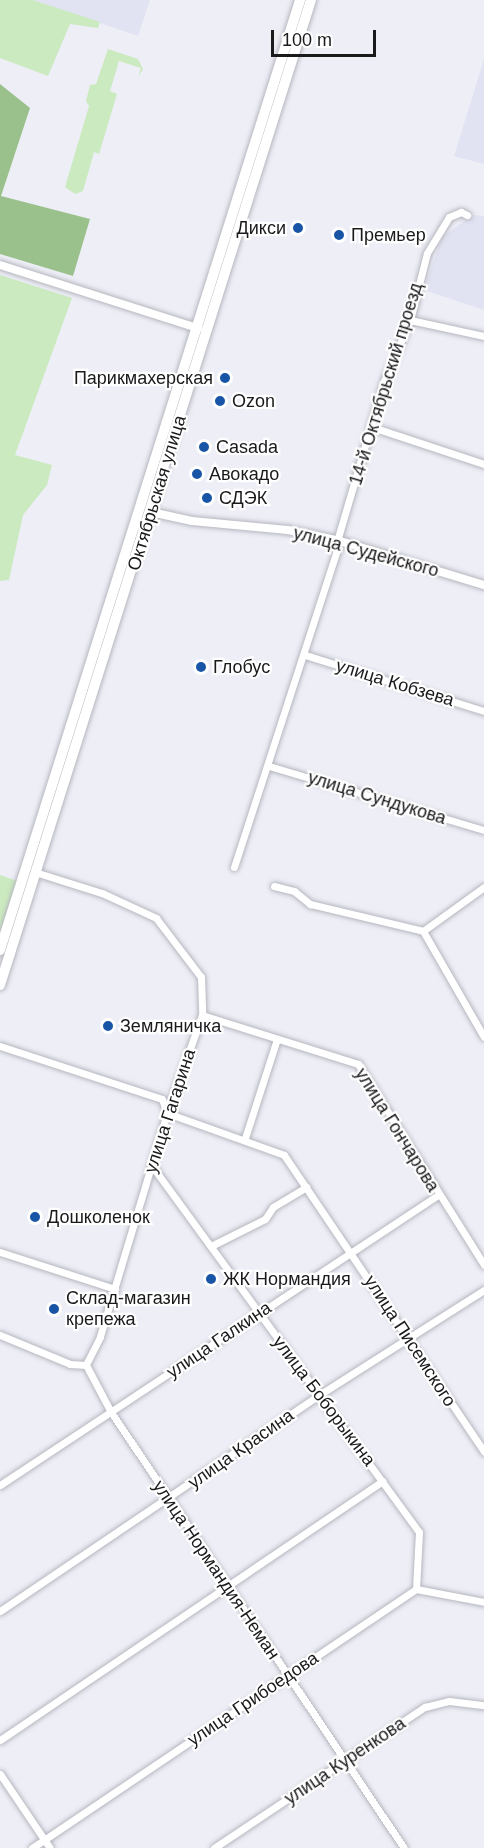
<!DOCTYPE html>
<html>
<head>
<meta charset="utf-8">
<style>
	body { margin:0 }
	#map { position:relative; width:484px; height:1848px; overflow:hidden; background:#edeef6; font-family:Helvetica,sans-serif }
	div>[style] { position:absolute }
	.built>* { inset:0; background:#e1e3f2 }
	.green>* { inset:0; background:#cbeabf }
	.forest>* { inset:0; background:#9ac18c }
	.roads { filter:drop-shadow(0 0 2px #b6b7bf) drop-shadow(0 0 2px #b6b7bf) }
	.minor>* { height:7px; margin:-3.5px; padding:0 3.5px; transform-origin:3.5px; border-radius:3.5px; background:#fff }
	.tertiary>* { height:8px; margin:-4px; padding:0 4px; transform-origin:4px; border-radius:4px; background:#fff }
	.primary>* { height:10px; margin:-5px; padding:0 5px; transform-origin:5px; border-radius:5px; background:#fff }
	.dots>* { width:16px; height:16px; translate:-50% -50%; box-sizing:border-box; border:3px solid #fff; border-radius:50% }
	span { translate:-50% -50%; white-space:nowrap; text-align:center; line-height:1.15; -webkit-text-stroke:4.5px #fff; paint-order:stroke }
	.poi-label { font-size:18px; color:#1a1a1d }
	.right { translate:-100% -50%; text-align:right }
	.left { translate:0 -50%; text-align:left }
	.street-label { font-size:18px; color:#1a1a1d }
	.scale { position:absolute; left:271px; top:30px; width:105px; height:27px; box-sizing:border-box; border:3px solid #1a1a1d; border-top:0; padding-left:8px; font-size:18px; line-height:21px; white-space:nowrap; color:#1a1a1d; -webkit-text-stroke:4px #fff; paint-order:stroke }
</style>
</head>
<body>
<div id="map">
	<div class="built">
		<div style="clip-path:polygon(33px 0,150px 0,138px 36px)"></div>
		<div style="clip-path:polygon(484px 59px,484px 164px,454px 156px)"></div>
		<div style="clip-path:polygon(473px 215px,484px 216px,484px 310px,424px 290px,442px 237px)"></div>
	</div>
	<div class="green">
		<div style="clip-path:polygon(0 0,33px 0,100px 22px,98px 28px,70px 24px,48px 76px,0 58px)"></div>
		<div style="clip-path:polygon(108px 49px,138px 59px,143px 69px,138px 77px,141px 68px,119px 61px,110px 91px,117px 94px,99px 154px,94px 152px,83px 191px,75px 194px,65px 187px,89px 106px,86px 101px,90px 85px,96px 84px)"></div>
		<div style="clip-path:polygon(0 275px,72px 298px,15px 455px,52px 465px,47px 485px,23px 515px,9px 580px,0 581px)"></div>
		<div style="clip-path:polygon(0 875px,23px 883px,0 946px)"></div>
	</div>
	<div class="forest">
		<div style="clip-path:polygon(0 84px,30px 108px,1px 196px,90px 219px,73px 276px,0 254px)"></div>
	</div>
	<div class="roads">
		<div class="minor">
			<div style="left:410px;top:320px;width:76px;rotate:12.2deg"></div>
			<div style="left:372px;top:427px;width:118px;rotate:18.3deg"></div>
			<div style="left:337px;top:541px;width:167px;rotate:-73.6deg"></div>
			<div style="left:384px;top:381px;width:66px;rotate:-66.9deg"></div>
			<div style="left:410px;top:320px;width:69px;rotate:-75.8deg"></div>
			<div style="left:427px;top:253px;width:42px;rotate:-58.6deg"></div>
			<div style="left:449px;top:217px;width:13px;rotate:-23deg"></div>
			<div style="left:461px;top:212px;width:7px;rotate:27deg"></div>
			<div style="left:305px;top:655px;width:188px;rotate:17.4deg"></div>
			<div style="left:269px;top:766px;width:224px;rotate:16.6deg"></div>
			<div style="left:234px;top:867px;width:343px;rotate:-72deg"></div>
			<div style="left:38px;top:873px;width:67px;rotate:17.4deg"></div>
			<div style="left:102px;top:893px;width:60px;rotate:24.8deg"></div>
			<div style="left:156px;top:918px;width:74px;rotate:52.7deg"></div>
			<div style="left:201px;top:977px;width:38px;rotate:88deg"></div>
			<div style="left:202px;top:1015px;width:104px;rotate:109.7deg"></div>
			<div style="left:167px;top:1113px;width:234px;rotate:106.7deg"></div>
			<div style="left:100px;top:1337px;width:31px;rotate:117deg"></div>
			<div style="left:274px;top:886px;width:21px;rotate:14deg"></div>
			<div style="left:294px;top:891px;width:21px;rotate:39deg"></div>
			<div style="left:310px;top:904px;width:116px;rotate:13.4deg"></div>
			<div style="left:423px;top:931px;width:122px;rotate:60.1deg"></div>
			<div style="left:423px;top:931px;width:75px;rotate:-35.8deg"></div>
			<div style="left:202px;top:1015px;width:164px;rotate:17.4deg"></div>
			<div style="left:358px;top:1064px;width:237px;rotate:57.9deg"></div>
			<div style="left:0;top:1046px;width:170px;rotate:18.1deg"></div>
			<div style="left:162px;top:1099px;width:15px;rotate:70deg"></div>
			<div style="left:167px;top:1113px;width:124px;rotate:19.7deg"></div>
			<div style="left:284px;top:1155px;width:358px;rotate:56deg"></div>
			<div style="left:245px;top:1138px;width:104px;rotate:-72.1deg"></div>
			<div style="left:152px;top:1166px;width:453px;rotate:53.9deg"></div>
			<div style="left:419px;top:1532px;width:57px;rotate:93deg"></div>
			<div style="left:211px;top:1246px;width:60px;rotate:-26.6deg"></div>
			<div style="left:265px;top:1219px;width:14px;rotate:-56deg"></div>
			<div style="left:273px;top:1207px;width:39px;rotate:-31deg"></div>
			<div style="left:0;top:1252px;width:121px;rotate:17.8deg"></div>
			<div style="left:0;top:1335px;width:76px;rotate:22.5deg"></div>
			<div style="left:70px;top:1364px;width:16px;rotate:4deg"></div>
			<div style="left:86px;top:1365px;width:53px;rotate:62deg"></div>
			<div style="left:111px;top:1412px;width:525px;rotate:56.1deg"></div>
			<div style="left:0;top:1485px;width:525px;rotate:-33.51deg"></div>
			<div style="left:0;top:1611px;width:385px;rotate:-34.1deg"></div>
			<div style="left:319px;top:1395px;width:196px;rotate:-32.5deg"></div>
			<div style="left:0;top:1740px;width:462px;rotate:-34.1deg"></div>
			<div style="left:0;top:1774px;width:89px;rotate:56deg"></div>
			<div style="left:32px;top:1848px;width:463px;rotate:-34deg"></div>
			<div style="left:416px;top:1589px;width:69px;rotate:10.8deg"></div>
			<div style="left:214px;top:1848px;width:254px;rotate:-33.8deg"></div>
			<div style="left:425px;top:1707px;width:25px;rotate:-14deg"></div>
			<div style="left:449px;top:1701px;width:35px;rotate:7deg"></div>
		</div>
		<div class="tertiary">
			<div style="left:0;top:265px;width:208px;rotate:17.7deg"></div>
			<div style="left:151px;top:512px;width:42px;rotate:12.4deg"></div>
			<div style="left:192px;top:521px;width:96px;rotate:5.4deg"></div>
			<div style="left:288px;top:530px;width:53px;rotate:11.9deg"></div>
			<div style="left:340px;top:541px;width:151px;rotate:17deg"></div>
		</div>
		<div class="primary">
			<div style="left:0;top:950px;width:996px;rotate:-72.47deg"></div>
			<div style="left:0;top:985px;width:1033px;rotate:-72.48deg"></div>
		</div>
	</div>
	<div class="dots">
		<div style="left:298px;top:228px;background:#1955a6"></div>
		<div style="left:339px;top:235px;background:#1955a6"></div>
		<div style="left:225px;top:378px;background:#1955a6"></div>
		<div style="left:220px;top:401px;background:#1955a6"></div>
		<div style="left:204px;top:447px;background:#1955a6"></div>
		<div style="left:197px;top:474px;background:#1955a6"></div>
		<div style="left:207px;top:498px;background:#1955a6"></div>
		<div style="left:201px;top:667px;background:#1955a6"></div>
		<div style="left:108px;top:1026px;background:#1955a6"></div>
		<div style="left:35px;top:1217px;background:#1955a6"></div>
		<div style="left:211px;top:1279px;background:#1955a6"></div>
		<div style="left:54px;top:1309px;background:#1955a6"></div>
	</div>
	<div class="poi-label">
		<span class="right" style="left:286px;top:228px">Дикси</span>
		<span class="left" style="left:351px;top:235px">Премьер</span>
		<span class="right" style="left:213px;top:378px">Парикмахерская</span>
		<span class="left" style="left:232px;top:401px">Ozon</span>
		<span class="left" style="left:216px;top:447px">Casada</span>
		<span class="left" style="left:209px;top:474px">Авокадо</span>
		<span class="left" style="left:219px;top:498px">СДЭК</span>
		<span class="left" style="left:213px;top:667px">Глобус</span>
		<span class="left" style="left:120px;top:1026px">Земляничка</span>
		<span class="left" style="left:47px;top:1217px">Дошколенок</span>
		<span class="left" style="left:223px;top:1279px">ЖК Нормандия</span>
		<span class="left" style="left:66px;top:1309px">Склад-магазин<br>крепежа</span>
	</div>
	<div class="street-label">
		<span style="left:386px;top:384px;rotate:-73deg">14-й Октябрьский проезд</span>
		<span style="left:157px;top:493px;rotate:-73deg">Октябрьская улица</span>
		<span style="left:366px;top:552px;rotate:15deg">улица Судейского</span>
		<span style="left:395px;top:683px;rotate:17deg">улица Кобзева</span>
		<span style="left:377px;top:798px;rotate:17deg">улица Сундукова</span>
		<span style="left:170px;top:1111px;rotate:-72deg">улица Гагарина</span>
		<span style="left:397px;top:1130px;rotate:58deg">улица Гончарова</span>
		<span style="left:219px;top:1340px;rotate:-34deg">улица Галкина</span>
		<span style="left:410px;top:1341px;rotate:57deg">улица Писемского</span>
		<span style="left:324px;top:1401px;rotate:53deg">улица Боборыкина</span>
		<span style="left:241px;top:1449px;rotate:-35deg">улица Красина</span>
		<span style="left:216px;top:1570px;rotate:56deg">улица Нормандия-Неман</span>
		<span style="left:253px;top:1699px;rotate:-34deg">улица Грибоедова</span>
		<span style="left:345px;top:1761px;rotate:-34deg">улица Куренкова</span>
	</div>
	<div class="scale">100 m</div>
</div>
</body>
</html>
